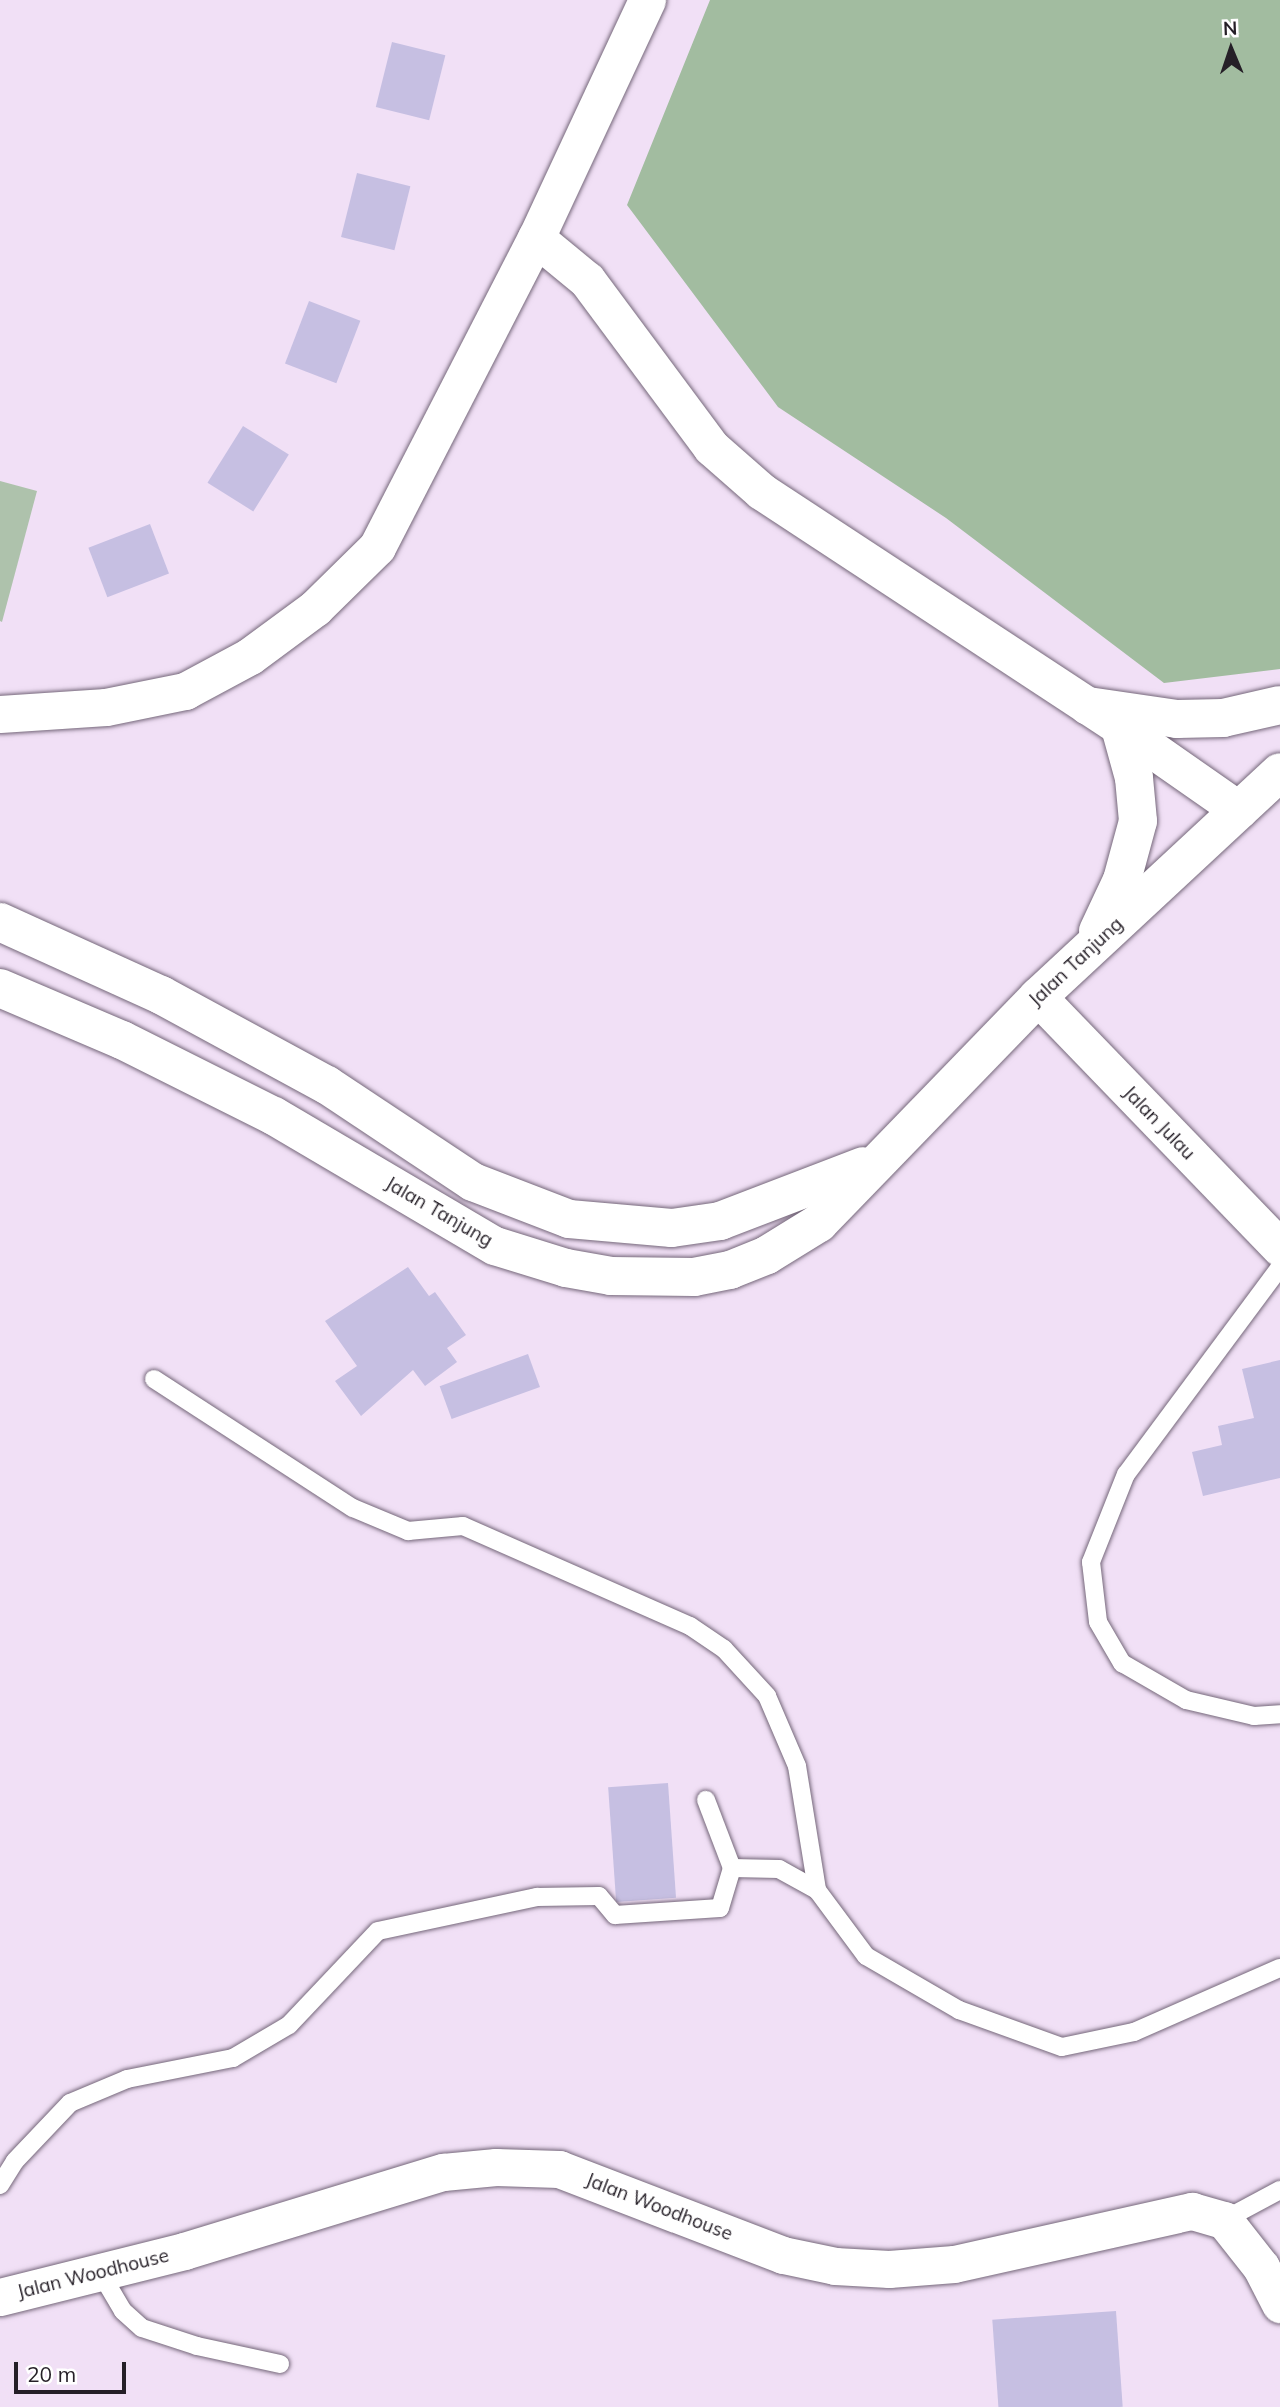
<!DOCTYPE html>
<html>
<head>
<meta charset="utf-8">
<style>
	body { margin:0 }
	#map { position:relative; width:1280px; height:2407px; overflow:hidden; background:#f1e0f6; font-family:Mulish,sans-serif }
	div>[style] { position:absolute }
	.green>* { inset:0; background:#aec2ac }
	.forest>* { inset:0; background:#a2bca0 }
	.building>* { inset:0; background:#c6bfe2; transform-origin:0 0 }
	.roads { filter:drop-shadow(0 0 2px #75677a) drop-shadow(0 0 2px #75677a) }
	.lane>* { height:18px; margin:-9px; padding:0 9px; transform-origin:9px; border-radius:9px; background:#fff }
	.street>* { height:37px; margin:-18.5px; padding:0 18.5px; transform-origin:18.5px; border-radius:18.5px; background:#fff }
	.secondary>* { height:38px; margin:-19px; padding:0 19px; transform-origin:19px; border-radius:19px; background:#fff }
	span { translate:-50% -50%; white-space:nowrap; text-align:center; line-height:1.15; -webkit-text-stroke:5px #fff; paint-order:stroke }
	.street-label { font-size:19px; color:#251f27 }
	.north { position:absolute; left:1196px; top:14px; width:70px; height:70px; -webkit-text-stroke:5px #fff; paint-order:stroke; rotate:358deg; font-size:19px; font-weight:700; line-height:28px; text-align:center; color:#251f27 }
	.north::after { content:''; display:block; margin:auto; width:24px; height:32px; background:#251f27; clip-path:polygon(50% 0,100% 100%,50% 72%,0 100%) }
	.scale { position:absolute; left:14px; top:2362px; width:112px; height:32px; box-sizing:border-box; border:4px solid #251f27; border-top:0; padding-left:9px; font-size:21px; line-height:24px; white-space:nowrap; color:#251f27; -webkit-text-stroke:5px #fff; paint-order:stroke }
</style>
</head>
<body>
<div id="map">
	<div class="green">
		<div style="clip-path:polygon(0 481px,37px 491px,2px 622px,0 621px)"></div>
	</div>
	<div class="forest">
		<div style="clip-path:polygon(710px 0,1280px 0,1280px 669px,1164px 683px,946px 518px,778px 407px,627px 205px)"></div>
	</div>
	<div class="building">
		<div style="left:392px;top:42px;width:55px;height:67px;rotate:14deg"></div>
		<div style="left:357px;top:173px;width:55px;height:66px;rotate:14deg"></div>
		<div style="left:309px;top:301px;width:55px;height:67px;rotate:21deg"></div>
		<div style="left:243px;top:426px;width:54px;height:67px;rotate:32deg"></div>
		<div style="left:150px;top:524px;width:53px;height:66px;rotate:69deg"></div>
		<div style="clip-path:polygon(408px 1267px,429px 1296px,435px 1292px,466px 1335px,447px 1348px,457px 1362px,425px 1386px,413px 1370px,361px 1416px,335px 1381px,357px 1366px,325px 1321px)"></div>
		<div style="left:528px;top:1354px;width:35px;height:94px;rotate:70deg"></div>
		<div style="clip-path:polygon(1280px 1360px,1280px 1478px,1203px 1496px,1192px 1452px,1222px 1445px,1218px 1426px,1254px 1418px,1242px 1369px)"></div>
		<div style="left:668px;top:1783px;width:115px;height:60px;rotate:86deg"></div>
		<div style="left:1116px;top:2311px;width:96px;height:124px;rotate:86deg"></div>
	</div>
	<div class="roads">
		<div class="lane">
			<div style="left:1280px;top:1267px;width:258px;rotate:126.6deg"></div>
			<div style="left:1126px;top:1474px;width:95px;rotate:111.7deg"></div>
			<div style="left:1091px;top:1562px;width:60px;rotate:83.3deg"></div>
			<div style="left:1098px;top:1622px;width:48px;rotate:59.7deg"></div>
			<div style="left:1122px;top:1663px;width:74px;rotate:30deg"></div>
			<div style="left:1186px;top:1700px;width:70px;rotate:13.2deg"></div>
			<div style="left:1254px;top:1716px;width:26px;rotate:-4deg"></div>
			<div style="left:154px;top:1379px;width:237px;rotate:33deg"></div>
			<div style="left:353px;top:1508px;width:60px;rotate:22.7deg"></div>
			<div style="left:408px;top:1531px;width:55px;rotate:-5.2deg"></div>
			<div style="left:463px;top:1526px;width:248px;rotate:23.8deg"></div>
			<div style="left:690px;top:1626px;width:41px;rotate:34.1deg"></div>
			<div style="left:724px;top:1649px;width:64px;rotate:47.5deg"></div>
			<div style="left:767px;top:1696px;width:76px;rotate:66.8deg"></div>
			<div style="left:797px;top:1766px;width:126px;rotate:80.8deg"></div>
			<div style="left:732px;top:1868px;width:47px;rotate:1.2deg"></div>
			<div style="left:779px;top:1869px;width:43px;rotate:28.9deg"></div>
			<div style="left:817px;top:1890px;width:82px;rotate:53.4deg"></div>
			<div style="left:866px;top:1956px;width:108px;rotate:30.1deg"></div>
			<div style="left:959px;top:2010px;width:109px;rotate:19.8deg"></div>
			<div style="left:1062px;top:2047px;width:74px;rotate:-11.8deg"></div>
			<div style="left:1134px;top:2032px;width:159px;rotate:-23.7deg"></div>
			<div style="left:0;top:2185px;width:28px;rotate:-58deg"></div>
			<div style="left:15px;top:2161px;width:80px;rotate:-46.5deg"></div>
			<div style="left:70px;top:2103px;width:62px;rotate:-22.8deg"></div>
			<div style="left:127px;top:2079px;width:108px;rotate:-11.2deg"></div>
			<div style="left:233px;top:2058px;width:65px;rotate:-30.5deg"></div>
			<div style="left:289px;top:2025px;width:129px;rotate:-46.6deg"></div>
			<div style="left:378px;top:1931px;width:163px;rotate:-12.1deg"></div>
			<div style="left:537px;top:1897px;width:62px;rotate:-0.9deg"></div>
			<div style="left:599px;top:1896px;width:25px;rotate:50deg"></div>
			<div style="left:615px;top:1915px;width:105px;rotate:-3.8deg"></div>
			<div style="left:720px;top:1908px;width:42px;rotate:-73.3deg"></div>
			<div style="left:732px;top:1868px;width:73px;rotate:-110.9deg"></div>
			<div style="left:1224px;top:2220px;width:64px;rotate:-28.2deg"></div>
			<div style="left:100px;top:2272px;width:45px;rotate:59.5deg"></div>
			<div style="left:123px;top:2311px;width:25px;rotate:42deg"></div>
			<div style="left:142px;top:2328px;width:58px;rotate:18.1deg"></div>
			<div style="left:197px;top:2346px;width:85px;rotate:12.2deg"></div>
		</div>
		<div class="street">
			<div style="left:536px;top:238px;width:66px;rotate:39.5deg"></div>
			<div style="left:587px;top:280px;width:208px;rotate:53.4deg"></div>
			<div style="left:711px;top:447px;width:67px;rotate:41.3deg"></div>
			<div style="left:761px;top:491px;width:430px;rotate:33.3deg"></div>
			<div style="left:1120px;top:727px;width:145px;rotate:34.9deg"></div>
			<div style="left:0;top:714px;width:106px;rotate:-3.8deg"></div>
			<div style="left:106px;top:707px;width:81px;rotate:-11.4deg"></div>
			<div style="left:185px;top:691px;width:74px;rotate:-28.3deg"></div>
			<div style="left:250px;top:656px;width:81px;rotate:-36.4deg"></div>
			<div style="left:315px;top:608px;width:87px;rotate:-44.5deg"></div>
			<div style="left:377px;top:547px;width:348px;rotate:-62.8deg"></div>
			<div style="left:536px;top:238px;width:263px;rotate:-65deg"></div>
			<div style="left:1038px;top:997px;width:349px;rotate:46deg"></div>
			<div style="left:0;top:2297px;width:190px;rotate:-14deg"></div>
			<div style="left:184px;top:2251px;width:271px;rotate:-17deg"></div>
			<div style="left:443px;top:2172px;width:53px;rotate:-5.4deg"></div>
			<div style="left:496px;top:2167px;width:63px;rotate:1.8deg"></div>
			<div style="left:559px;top:2169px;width:240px;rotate:21deg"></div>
			<div style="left:783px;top:2255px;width:53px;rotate:11.9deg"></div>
			<div style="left:835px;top:2266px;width:54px;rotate:3.2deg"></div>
			<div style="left:889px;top:2269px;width:65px;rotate:-4.4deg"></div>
			<div style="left:954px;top:2264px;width:244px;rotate:-12.6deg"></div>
			<div style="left:1192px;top:2211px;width:33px;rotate:16deg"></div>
			<div style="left:1224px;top:2220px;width:60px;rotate:51.8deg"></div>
			<div style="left:1261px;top:2267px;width:42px;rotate:62.8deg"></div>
		</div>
		<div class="secondary">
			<div style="left:1088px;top:706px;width:90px;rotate:8.3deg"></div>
			<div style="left:1177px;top:719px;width:46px;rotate:-1.2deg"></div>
			<div style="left:1223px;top:718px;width:58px;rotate:-12.8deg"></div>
			<div style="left:0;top:922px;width:177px;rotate:24.4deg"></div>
			<div style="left:161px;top:995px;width:189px;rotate:28.5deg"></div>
			<div style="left:327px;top:1085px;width:175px;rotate:33.6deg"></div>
			<div style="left:473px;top:1182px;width:103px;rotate:21.1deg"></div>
			<div style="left:569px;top:1219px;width:103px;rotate:5deg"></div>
			<div style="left:672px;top:1228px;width:49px;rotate:-8.3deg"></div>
			<div style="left:720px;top:1221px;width:153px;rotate:-21deg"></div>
			<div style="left:1098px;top:931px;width:56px;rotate:-64.8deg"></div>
			<div style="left:1122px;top:880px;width:61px;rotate:-74.8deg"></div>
			<div style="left:1138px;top:821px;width:43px;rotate:-95.3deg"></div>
			<div style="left:1134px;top:778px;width:53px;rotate:-105.4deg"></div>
			<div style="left:0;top:988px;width:133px;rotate:23.1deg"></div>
			<div style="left:122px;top:1040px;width:170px;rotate:26.6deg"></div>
			<div style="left:274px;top:1116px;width:256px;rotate:30.5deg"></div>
			<div style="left:495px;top:1246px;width:74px;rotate:17.2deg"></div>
			<div style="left:566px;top:1268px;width:46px;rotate:10.1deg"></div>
			<div style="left:611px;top:1276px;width:83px;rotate:0.7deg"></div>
			<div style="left:694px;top:1277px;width:37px;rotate:-11deg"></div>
			<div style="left:730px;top:1270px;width:40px;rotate:-22deg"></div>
			<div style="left:767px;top:1255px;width:61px;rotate:-31.6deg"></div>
			<div style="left:819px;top:1223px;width:315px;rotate:-45.9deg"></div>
			<div style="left:1038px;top:997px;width:330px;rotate:-42.9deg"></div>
		</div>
	</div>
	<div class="street-label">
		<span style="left:1076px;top:962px;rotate:-43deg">Jalan Tanjung</span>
		<span style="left:1159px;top:1123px;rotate:46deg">Jalan Julau</span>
		<span style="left:439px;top:1212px;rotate:30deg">Jalan Tanjung</span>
		<span style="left:659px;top:2207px;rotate:21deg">Jalan Woodhouse</span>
		<span style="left:93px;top:2274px;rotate:-14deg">Jalan Woodhouse</span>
	</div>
	<div class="north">N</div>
	<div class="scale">20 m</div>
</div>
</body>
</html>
